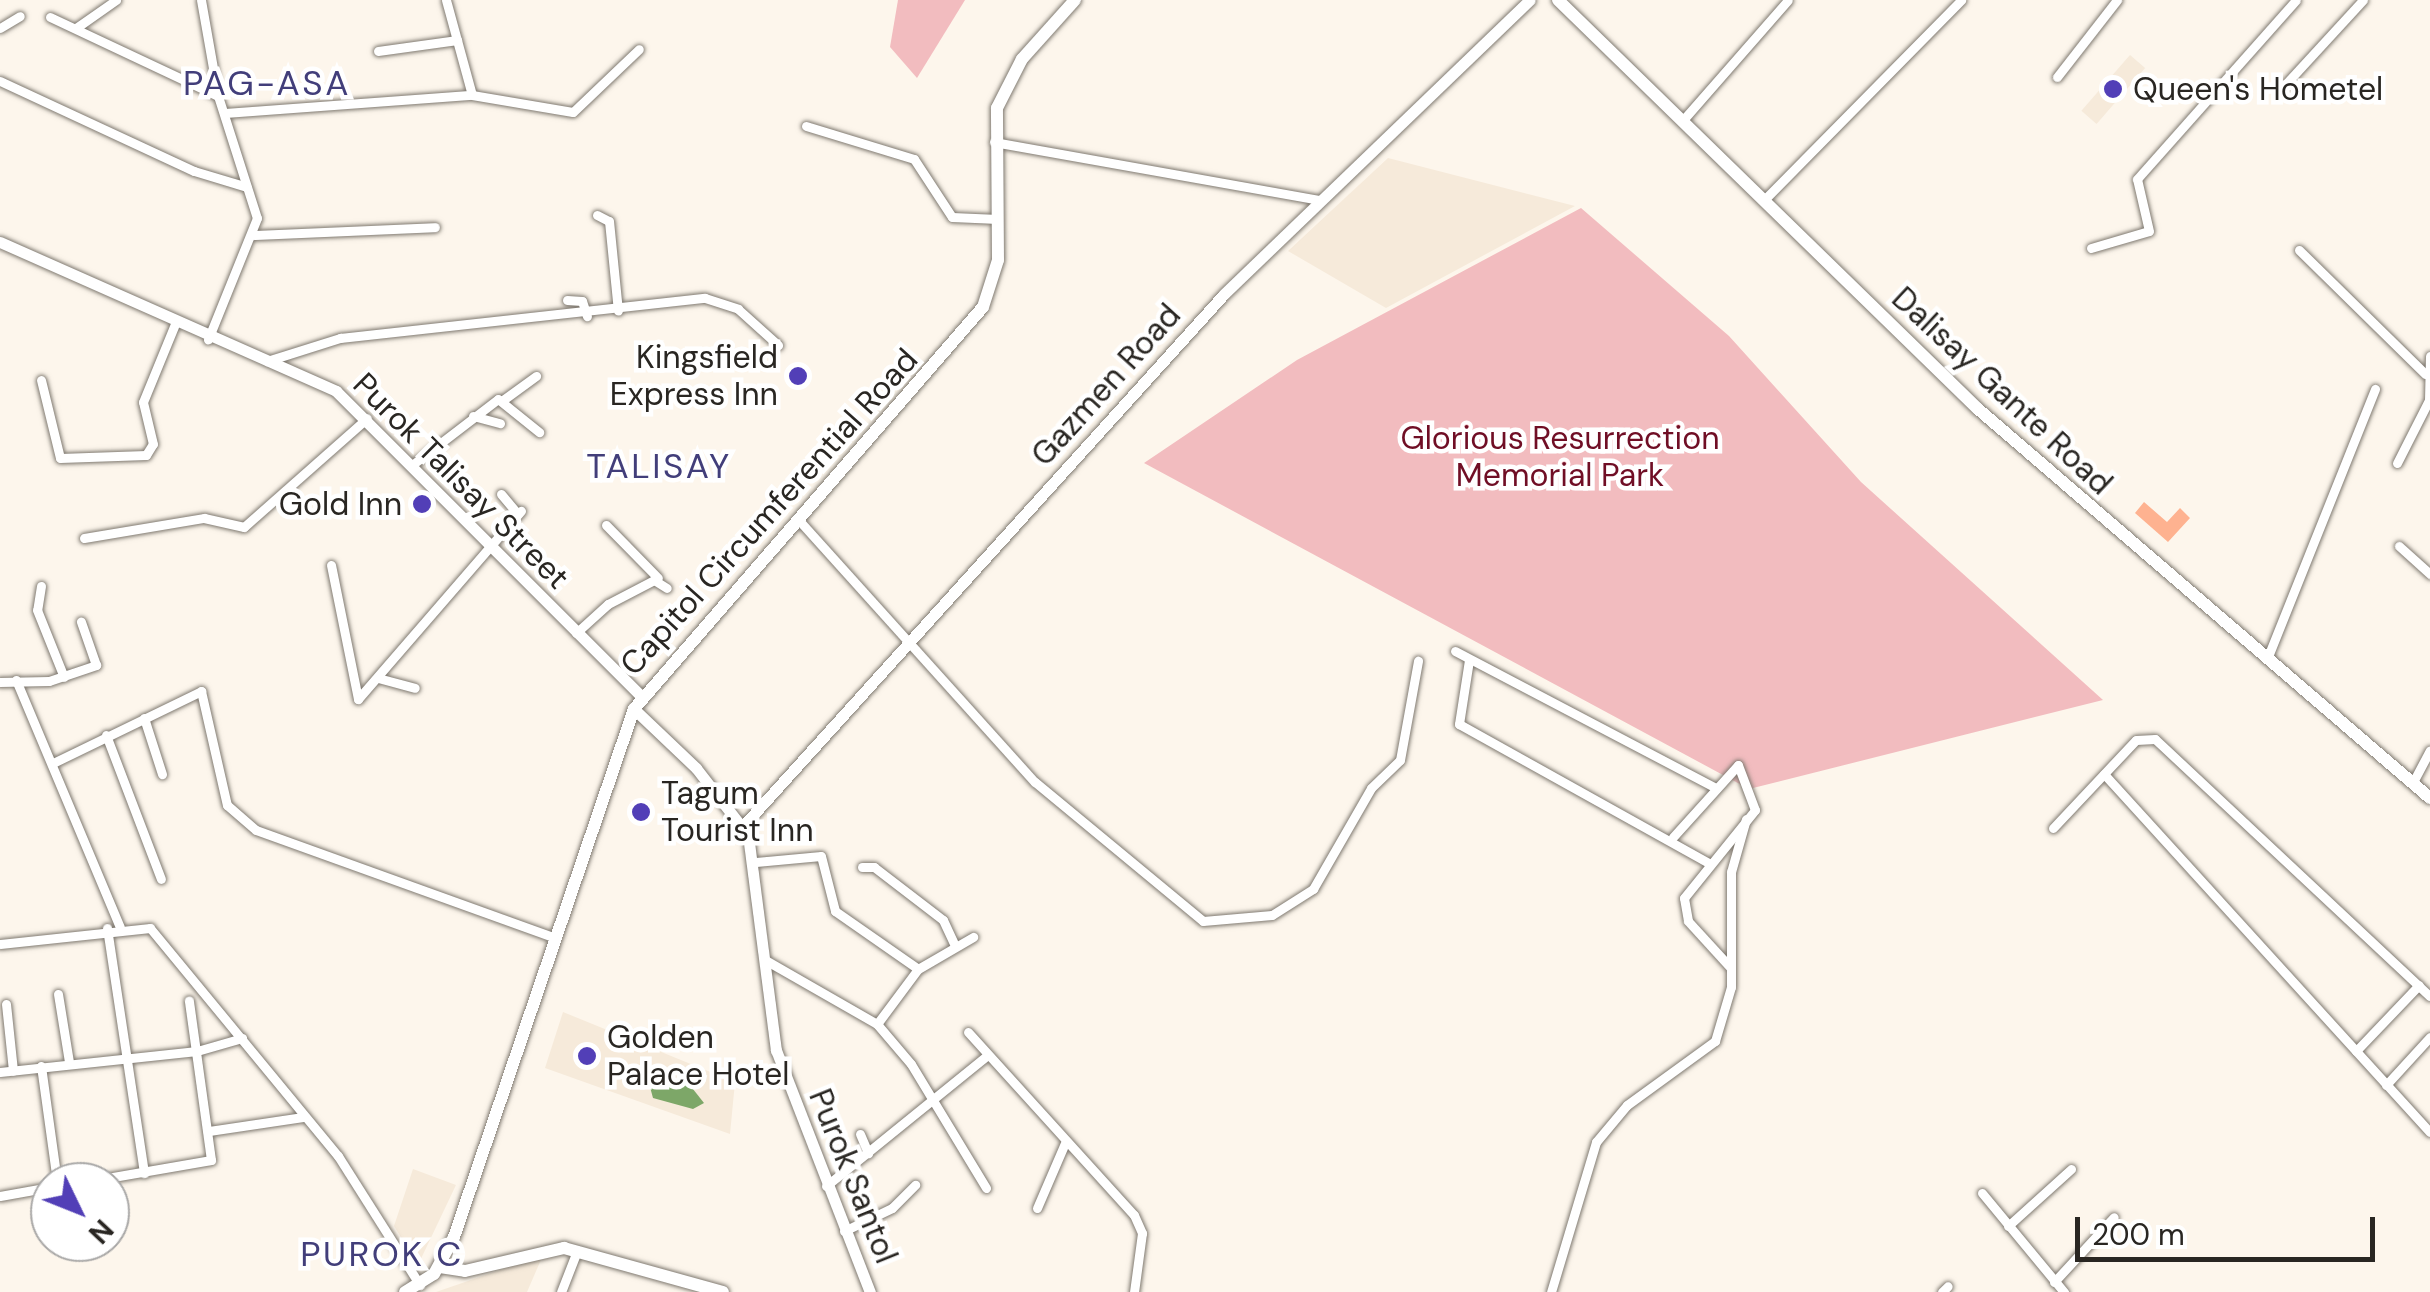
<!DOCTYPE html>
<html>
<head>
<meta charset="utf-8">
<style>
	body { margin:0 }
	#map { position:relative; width:2430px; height:1292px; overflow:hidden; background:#fdf6ec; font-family:"DM Sans",sans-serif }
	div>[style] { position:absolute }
	.built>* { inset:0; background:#f6eada; transform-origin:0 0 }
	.green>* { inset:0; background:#f2bcbf }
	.water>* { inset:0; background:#7da768 }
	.building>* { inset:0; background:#feb290 }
	.roads { filter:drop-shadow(0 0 2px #7f7970) drop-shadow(0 0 2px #7f7970) }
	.minor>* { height:9px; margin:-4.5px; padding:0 4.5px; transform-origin:4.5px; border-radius:4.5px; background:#fff }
	.tertiary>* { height:11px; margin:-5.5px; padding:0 5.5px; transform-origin:5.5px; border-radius:5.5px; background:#fff }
	.secondary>* { height:12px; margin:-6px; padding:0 6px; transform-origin:6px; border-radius:6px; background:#fff }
	.dots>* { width:28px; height:28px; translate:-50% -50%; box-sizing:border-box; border:5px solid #fff; border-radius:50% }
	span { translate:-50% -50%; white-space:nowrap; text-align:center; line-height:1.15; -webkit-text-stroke:9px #fff; paint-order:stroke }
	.poi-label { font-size:32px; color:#292622 }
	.left { translate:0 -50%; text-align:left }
	.right { translate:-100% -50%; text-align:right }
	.street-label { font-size:32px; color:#292622 }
	.park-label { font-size:32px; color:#700e25 }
	.neighbourhood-label { font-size:35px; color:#423e7a; letter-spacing:2.5px }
	.north { position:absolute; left:30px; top:1162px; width:100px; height:100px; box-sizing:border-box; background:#fff; border:2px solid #a9a8a7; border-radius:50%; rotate:133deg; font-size:28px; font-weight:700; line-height:40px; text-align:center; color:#292622 }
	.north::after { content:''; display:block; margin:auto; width:35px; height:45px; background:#523fb7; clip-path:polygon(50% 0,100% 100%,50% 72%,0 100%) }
	.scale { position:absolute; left:2075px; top:1217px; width:300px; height:45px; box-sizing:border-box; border:5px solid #292622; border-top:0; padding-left:12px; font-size:30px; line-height:35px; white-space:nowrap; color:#292622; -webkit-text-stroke:8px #fff; paint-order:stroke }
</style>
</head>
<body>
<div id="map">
	<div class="built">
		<div style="left:2130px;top:55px;width:20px;height:74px;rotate:41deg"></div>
		<div style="clip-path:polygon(1388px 158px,1575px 206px,1386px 308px,1288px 251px)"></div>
		<div style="clip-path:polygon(563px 1012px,735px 1082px,730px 1134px,545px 1068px)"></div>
		<div style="clip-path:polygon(413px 1169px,456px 1185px,418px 1265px,394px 1226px)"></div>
		<div style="clip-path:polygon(543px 1255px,527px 1292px,436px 1292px,523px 1262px)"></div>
	</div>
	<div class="green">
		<div style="clip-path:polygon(898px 0,965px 0,917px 78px,890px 47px)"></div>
		<div style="clip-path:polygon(1581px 208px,1729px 336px,1861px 482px,2103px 700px,1749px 789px,1144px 463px,1297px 360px)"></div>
	</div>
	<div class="water">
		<div style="clip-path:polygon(660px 1077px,689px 1084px,704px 1103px,693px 1109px,653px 1098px,650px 1087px)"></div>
	</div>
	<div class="building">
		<div style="clip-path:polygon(2144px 502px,2167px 522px,2180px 508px,2190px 518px,2168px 542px,2135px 513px)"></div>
	</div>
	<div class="roads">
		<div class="minor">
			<div style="left:201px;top:0;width:97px;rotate:80deg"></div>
			<div style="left:218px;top:96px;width:128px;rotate:72.3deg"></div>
			<div style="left:257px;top:218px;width:131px;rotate:112deg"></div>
			<div style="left:446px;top:0;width:98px;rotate:74.7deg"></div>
			<div style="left:50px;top:17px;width:186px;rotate:25.2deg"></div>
			<div style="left:0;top:28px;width:23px;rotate:-31deg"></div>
			<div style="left:76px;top:28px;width:49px;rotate:-35deg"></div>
			<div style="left:378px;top:51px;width:80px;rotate:-7.9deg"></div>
			<div style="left:2057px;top:77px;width:98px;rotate:-52.1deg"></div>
			<div style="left:0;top:81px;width:214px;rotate:24.9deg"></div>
			<div style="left:194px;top:171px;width:55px;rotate:16.8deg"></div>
			<div style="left:2283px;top:87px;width:118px;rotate:-47.4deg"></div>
			<div style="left:225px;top:113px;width:248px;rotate:-4.2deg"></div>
			<div style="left:472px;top:95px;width:102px;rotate:9.6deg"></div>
			<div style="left:573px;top:112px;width:91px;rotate:-43.7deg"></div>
			<div style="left:1683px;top:120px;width:159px;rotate:-48.8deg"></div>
			<div style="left:806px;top:126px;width:113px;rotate:17deg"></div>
			<div style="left:914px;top:159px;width:69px;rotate:56.8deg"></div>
			<div style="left:952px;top:217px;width:46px;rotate:2.5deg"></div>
			<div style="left:994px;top:142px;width:331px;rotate:10.1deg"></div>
			<div style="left:1764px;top:200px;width:281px;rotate:-45.4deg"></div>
			<div style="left:597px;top:215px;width:13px;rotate:27deg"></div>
			<div style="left:609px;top:221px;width:90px;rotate:84.3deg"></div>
			<div style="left:254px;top:235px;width:181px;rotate:-2.5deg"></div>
			<div style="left:2091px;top:248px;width:60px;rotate:-16.3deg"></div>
			<div style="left:2149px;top:231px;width:53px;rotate:-103deg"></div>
			<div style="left:2137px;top:179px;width:239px;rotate:-48.4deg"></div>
			<div style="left:2299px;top:250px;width:177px;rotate:44.5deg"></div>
			<div style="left:567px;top:300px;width:15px;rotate:4deg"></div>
			<div style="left:582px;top:301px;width:16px;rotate:72deg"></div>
			<div style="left:267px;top:361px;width:77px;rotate:-17.5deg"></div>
			<div style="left:340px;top:338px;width:367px;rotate:-6.3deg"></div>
			<div style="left:705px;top:298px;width:35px;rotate:18deg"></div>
			<div style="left:738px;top:309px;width:54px;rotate:42deg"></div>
			<div style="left:41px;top:380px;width:80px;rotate:76.3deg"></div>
			<div style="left:60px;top:458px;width:86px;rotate:-2deg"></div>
			<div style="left:146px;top:455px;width:13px;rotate:-58deg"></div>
			<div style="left:153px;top:444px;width:43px;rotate:-103.4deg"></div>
			<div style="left:143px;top:402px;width:84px;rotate:-67.7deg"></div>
			<div style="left:503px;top:400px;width:41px;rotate:-36deg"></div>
			<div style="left:473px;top:416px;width:28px;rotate:15deg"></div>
			<div style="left:2397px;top:463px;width:71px;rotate:-63.1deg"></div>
			<div style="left:2429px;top:400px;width:44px;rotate:-88.7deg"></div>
			<div style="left:412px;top:465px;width:108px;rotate:-37.5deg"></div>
			<div style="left:498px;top:399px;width:53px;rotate:38.8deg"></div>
			<div style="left:501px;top:494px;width:26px;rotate:50deg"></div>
			<div style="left:797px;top:518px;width:355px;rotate:48deg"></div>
			<div style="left:1035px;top:782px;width:218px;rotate:39.6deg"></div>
			<div style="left:1203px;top:921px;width:69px;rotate:-5deg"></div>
			<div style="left:1272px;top:915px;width:49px;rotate:-32.4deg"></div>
			<div style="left:1313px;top:889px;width:116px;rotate:-60.1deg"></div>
			<div style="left:1371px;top:788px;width:40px;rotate:-44deg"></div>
			<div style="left:1400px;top:760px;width:101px;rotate:-79.7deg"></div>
			<div style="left:606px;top:525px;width:74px;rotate:45.5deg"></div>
			<div style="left:84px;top:538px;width:122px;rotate:-9.5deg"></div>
			<div style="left:204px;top:518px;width:41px;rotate:12.7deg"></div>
			<div style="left:244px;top:527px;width:164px;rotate:-41.5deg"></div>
			<div style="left:2399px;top:546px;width:42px;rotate:42.1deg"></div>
			<div style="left:331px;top:565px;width:137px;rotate:78.6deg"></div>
			<div style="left:358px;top:699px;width:249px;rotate:-49.1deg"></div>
			<div style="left:41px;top:586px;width:24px;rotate:99deg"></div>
			<div style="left:37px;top:610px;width:72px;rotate:68.1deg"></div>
			<div style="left:576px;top:633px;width:43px;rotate:-42.2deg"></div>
			<div style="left:608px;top:604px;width:52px;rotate:-27.6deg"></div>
			<div style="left:654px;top:580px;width:15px;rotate:32deg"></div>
			<div style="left:1455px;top:651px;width:295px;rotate:27.7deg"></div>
			<div style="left:2267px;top:659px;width:291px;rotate:-68.2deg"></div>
			<div style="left:1469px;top:660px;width:65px;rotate:98.9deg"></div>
			<div style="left:1459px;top:724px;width:286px;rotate:29.1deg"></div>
			<div style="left:378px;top:678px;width:38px;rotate:15deg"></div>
			<div style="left:16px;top:680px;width:268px;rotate:67.2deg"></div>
			<div style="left:0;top:682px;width:49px;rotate:-1.2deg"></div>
			<div style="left:49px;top:681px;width:50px;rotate:-18.8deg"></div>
			<div style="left:96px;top:665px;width:46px;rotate:-109.2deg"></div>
			<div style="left:144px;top:718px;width:59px;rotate:72.2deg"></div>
			<div style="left:106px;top:735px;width:154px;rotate:69.1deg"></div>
			<div style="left:53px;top:763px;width:165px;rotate:-25.9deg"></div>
			<div style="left:201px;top:691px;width:117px;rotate:77.2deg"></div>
			<div style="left:227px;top:805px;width:38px;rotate:41deg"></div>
			<div style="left:256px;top:830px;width:317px;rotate:19.8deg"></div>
			<div style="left:2104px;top:774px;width:484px;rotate:47.7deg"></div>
			<div style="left:2412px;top:784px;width:38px;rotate:-62deg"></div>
			<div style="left:2053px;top:828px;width:121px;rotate:-46.7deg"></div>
			<div style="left:2136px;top:740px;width:19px;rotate:-3deg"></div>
			<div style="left:2155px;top:739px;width:376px;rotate:43.1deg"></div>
			<div style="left:1673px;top:837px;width:97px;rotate:-47.9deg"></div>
			<div style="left:1738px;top:765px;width:48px;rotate:69.3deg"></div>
			<div style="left:1755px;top:810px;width:113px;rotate:128.9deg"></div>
			<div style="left:1684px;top:898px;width:23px;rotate:80deg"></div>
			<div style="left:1688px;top:921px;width:62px;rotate:47.6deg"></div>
			<div style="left:756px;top:862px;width:65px;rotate:-5.3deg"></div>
			<div style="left:821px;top:856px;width:57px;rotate:75.7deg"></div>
			<div style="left:835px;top:911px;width:101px;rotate:34.9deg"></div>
			<div style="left:862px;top:867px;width:12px"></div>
			<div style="left:874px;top:867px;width:87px;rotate:37.5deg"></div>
			<div style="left:943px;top:920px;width:26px;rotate:65deg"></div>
			<div style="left:107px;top:928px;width:248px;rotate:81.4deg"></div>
			<div style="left:0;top:944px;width:151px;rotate:-6.1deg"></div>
			<div style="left:150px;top:928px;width:296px;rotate:50.5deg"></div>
			<div style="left:338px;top:1156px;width:153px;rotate:57.6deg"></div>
			<div style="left:767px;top:961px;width:127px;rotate:29.8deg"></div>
			<div style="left:877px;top:1024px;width:52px;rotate:49.6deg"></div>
			<div style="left:911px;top:1064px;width:145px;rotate:58.8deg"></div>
			<div style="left:58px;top:994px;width:69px;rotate:80.8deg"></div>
			<div style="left:6px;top:1004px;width:67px;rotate:84deg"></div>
			<div style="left:877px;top:1024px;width:69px;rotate:-53.3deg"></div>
			<div style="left:918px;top:969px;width:64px;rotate:-30.2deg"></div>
			<div style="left:968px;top:1032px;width:247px;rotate:47.8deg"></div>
			<div style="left:1134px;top:1215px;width:20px;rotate:66deg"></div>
			<div style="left:1142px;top:1233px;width:60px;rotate:97.7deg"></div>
			<div style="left:2356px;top:1051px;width:91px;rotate:-46.3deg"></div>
			<div style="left:41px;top:1066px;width:117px;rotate:82.1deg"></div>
			<div style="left:0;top:1072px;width:198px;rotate:-6.1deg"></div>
			<div style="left:197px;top:1051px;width:47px;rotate:-16.1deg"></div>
			<div style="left:2386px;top:1085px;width:65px;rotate:-47.5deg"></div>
			<div style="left:209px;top:1131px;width:95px;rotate:-8.5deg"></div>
			<div style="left:860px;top:1134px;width:21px;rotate:67deg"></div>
			<div style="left:84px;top:1182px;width:129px;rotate:-9.8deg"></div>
			<div style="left:211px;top:1160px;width:161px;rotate:-97.9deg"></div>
			<div style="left:826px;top:1186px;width:208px;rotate:-39deg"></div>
			<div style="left:1982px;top:1193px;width:129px;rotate:50.4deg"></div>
			<div style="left:0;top:1196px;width:51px;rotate:-10.2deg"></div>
			<div style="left:1037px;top:1208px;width:71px;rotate:-66.7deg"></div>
			<div style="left:2008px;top:1226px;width:85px;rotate:-42.1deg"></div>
			<div style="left:844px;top:1231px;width:53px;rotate:-25.6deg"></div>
			<div style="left:892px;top:1208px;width:33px;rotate:-45deg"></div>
			<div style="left:2054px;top:1282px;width:88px;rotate:-47.3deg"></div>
			<div style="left:561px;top:1292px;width:44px;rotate:-68.7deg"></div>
			<div style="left:1551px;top:1292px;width:157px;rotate:-73.3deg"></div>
			<div style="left:1596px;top:1142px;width:48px;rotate:-50deg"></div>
			<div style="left:1627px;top:1105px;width:109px;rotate:-36deg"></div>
			<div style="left:1715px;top:1041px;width:56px;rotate:-73.5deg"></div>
			<div style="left:1731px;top:987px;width:115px;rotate:-90deg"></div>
			<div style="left:1731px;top:872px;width:55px;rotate:-74.2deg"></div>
			<div style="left:1942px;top:1292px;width:8px;rotate:-45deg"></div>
		</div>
		<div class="tertiary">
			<div style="left:0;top:242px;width:368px;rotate:23.9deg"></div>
			<div style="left:336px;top:391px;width:431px;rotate:45deg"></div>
			<div style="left:634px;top:709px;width:86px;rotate:43.6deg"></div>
			<div style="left:696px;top:768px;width:85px;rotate:52.2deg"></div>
			<div style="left:748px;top:835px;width:217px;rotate:82.6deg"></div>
			<div style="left:776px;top:1050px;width:260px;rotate:68.8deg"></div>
			<div style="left:743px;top:826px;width:717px;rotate:-47.88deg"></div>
			<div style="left:1224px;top:294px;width:424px;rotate:-43.9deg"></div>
		</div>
		<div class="secondary">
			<div style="left:1558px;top:0;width:586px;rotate:44.24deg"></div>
			<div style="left:1978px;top:409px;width:596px;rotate:40.72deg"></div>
			<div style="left:440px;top:1267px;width:25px;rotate:9deg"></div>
			<div style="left:465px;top:1271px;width:102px;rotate:-13.1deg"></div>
			<div style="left:564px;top:1248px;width:165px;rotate:15.5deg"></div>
			<div style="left:405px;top:1292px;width:34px;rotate:-32deg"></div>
			<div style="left:434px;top:1274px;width:42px;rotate:-61.6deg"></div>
			<div style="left:454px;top:1237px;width:558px;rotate:-71.18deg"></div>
			<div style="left:634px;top:709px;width:532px;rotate:-49.04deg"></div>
			<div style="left:983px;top:307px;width:49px;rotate:-72.3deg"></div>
			<div style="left:998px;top:260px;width:152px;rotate:-90.4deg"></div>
			<div style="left:997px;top:108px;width:55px;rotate:-63deg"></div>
			<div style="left:1022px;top:59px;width:79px;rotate:-48.1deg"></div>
		</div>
	</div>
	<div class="dots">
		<div style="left:2113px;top:89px;background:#523fb7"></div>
		<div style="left:798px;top:376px;background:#523fb7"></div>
		<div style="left:422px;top:504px;background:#523fb7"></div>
		<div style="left:641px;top:812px;background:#523fb7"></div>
		<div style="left:587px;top:1056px;background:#523fb7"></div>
	</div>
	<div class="poi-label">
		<span class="left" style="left:2133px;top:89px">Queen's Hometel</span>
		<span class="right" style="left:778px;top:376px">Kingsfield<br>Express Inn</span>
		<span class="right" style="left:402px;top:504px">Gold Inn</span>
		<span class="left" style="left:661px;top:812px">Tagum<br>Tourist Inn</span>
		<span class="left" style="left:607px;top:1056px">Golden<br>Palace Hotel</span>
	</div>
	<div class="street-label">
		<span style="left:1106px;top:385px;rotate:-48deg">Gazmen Road</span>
		<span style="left:2002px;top:391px;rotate:43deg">Dalisay Gante Road</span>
		<span style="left:461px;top:481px;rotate:45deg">Purok Talisay Street</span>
		<span style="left:769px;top:512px;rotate:-48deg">Capitol Circumferential Road</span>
		<span style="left:853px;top:1176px;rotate:68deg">Purok Santol</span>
	</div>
	<div class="park-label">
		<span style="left:1560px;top:457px">Glorious Resurrection<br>Memorial Park</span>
	</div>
	<div class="neighbourhood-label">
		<span style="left:267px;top:83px">PAG-ASA</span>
		<span style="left:659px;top:466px">TALISAY</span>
		<span style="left:382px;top:1254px">PUROK C</span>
	</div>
	<div class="north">N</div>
	<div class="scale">200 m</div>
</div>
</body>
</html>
